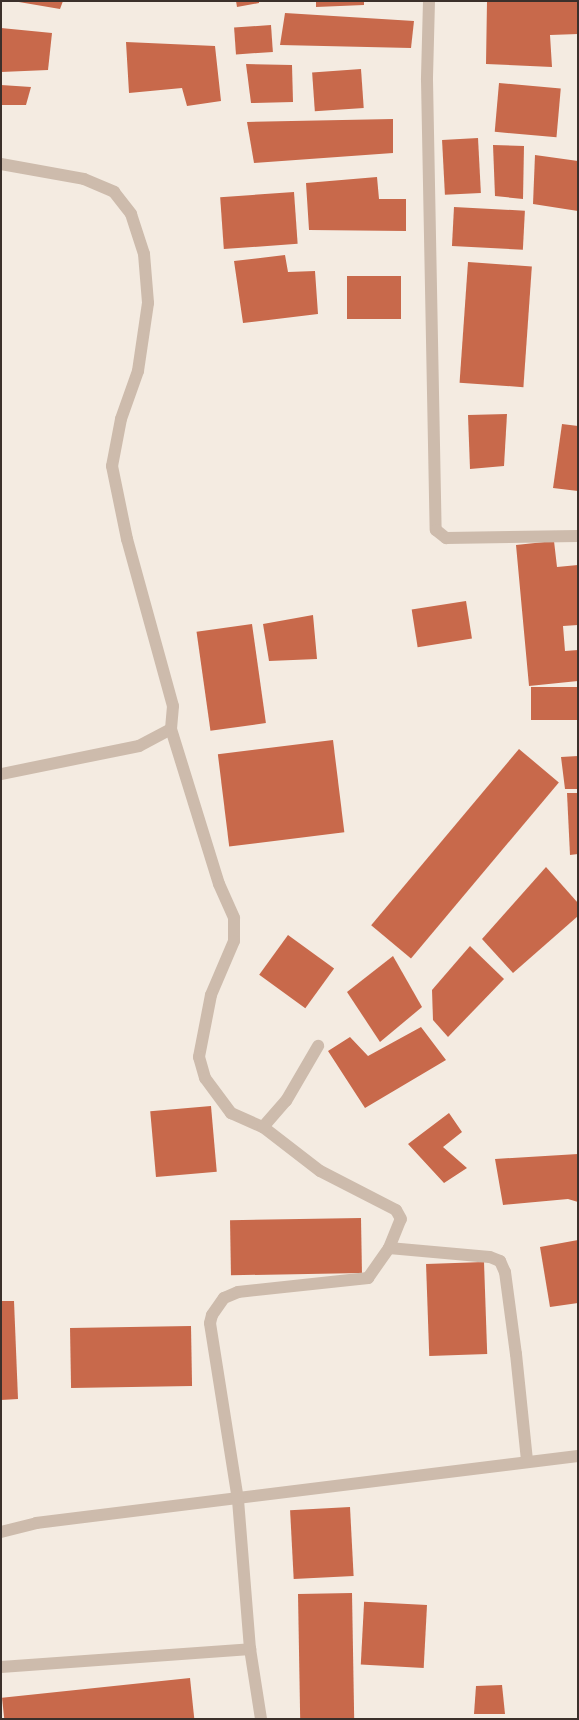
<!DOCTYPE html>
<html>
<head>
<meta charset="utf-8">
<style>
	body { margin:0 }
	#map { position:relative; width:579px; height:1720px; overflow:hidden; background:#f4ebe1; font-family:"PT Sans Narrow",sans-serif }
	div>[style] { position:absolute }
	.building>* { inset:0; background:#c8694b; transform-origin:0 0 }
	.service>* { height:12px; margin:-6px; padding:0 6px; transform-origin:6px; border-radius:6px; background:#cdbbac }
	.minor>* { height:12px; margin:-6px; padding:0 6px; transform-origin:6px; border-radius:6px; background:#cdbbac }
	span { translate:-50% -50%; white-space:nowrap; text-align:center; line-height:1.15; -webkit-text-stroke:4px #fbf5ee; paint-order:stroke }
	.frame { position:absolute; inset:0; border:2px solid #3b302b; pointer-events:none }
</style>
</head>
<body>
<div id="map">
	<div class="building">
		<div style="clip-path:polygon(13px 1px,63px 1px,60px 9px)"></div>
		<div style="clip-path:polygon(236px 1px,259px 1px,259px 3px,237px 7px)"></div>
		<div style="clip-path:polygon(316px 1px,364px 1px,364px 5px,316px 7px)"></div>
		<div style="clip-path:polygon(487px 1px,578px 1px,578px 34px,550px 35px,552px 67px,486px 64px)"></div>
		<div style="clip-path:polygon(285px 13px,414px 21px,411px 48px,280px 45px)"></div>
		<div style="left:271px;top:25px;width:27px;height:37px;rotate:86deg"></div>
		<div style="clip-path:polygon(1px 28px,52px 33px,48px 70px,1px 72px)"></div>
		<div style="clip-path:polygon(126px 42px,215px 46px,221px 101px,187px 106px,182px 88px,129px 93px)"></div>
		<div style="clip-path:polygon(246px 64px,292px 65px,293px 102px,251px 103px)"></div>
		<div style="left:361px;top:69px;width:39px;height:49px;rotate:86deg"></div>
		<div style="left:499px;top:83px;width:62px;height:49px;rotate:5deg"></div>
		<div style="clip-path:polygon(1px 85px,31px 87px,26px 105px,1px 105px)"></div>
		<div style="clip-path:polygon(393px 119px,393px 153px,254px 163px,247px 122px)"></div>
		<div style="left:478px;top:138px;width:55px;height:36px;rotate:87deg"></div>
		<div style="clip-path:polygon(493px 145px,524px 146px,523px 199px,495px 196px)"></div>
		<div style="clip-path:polygon(535px 155px,578px 161px,578px 211px,533px 204px)"></div>
		<div style="clip-path:polygon(377px 177px,379px 199px,406px 199px,406px 231px,309px 230px,306px 183px)"></div>
		<div style="left:294px;top:192px;width:52px;height:74px;rotate:86deg"></div>
		<div style="left:454px;top:207px;width:71px;height:39px;rotate:3deg"></div>
		<div style="clip-path:polygon(285px 255px,288px 272px,315px 271px,318px 314px,243px 323px,234px 261px)"></div>
		<div style="left:468px;top:262px;width:64px;height:121px;rotate:4deg"></div>
		<div style="left:347px;top:276px;width:54px;height:43px"></div>
		<div style="clip-path:polygon(507px 414px,504px 466px,470px 469px,468px 415px)"></div>
		<div style="clip-path:polygon(562px 424px,578px 426px,578px 491px,553px 488px)"></div>
		<div style="clip-path:polygon(554px 541px,557px 567px,578px 565px,578px 625px,563px 626px,565px 651px,578px 650px,578px 681px,529px 686px,516px 545px)"></div>
		<div style="left:466px;top:601px;width:38px;height:55px;rotate:81deg"></div>
		<div style="clip-path:polygon(313px 615px,317px 659px,269px 661px,263px 624px)"></div>
		<div style="left:252px;top:624px;width:100px;height:56px;rotate:82deg"></div>
		<div style="left:578px;top:687px;width:33px;height:47px;rotate:90deg"></div>
		<div style="left:333px;top:740px;width:93px;height:116px;rotate:83deg"></div>
		<div style="left:519px;top:749px;width:52px;height:230px;rotate:40deg"></div>
		<div style="clip-path:polygon(578px 756px,578px 789px,565px 789px,561px 757px)"></div>
		<div style="clip-path:polygon(567px 793px,578px 793px,578px 854px,570px 855px)"></div>
		<div style="clip-path:polygon(546px 867px,578px 903px,578px 916px,513px 973px,482px 939px)"></div>
		<div style="left:288px;top:935px;width:57px;height:49px;rotate:36deg"></div>
		<div style="clip-path:polygon(470px 946px,504px 979px,448px 1037px,433px 1020px,432px 990px)"></div>
		<div style="clip-path:polygon(393px 956px,422px 1007px,380px 1042px,347px 992px)"></div>
		<div style="clip-path:polygon(421px 1027px,446px 1060px,365px 1108px,328px 1051px,350px 1037px,368px 1056px)"></div>
		<div style="left:211px;top:1106px;width:66px;height:61px;rotate:85deg"></div>
		<div style="clip-path:polygon(449px 1113px,462px 1132px,443px 1147px,467px 1168px,444px 1183px,408px 1144px)"></div>
		<div style="clip-path:polygon(578px 1154px,578px 1202px,568px 1199px,503px 1205px,495px 1159px)"></div>
		<div style="left:361px;top:1218px;width:55px;height:131px;rotate:89deg"></div>
		<div style="clip-path:polygon(578px 1240px,578px 1303px,550px 1307px,540px 1247px)"></div>
		<div style="left:484px;top:1262px;width:92px;height:58px;rotate:88deg"></div>
		<div style="clip-path:polygon(1px 1301px,14px 1301px,18px 1399px,1px 1400px)"></div>
		<div style="left:191px;top:1326px;width:60px;height:121px;rotate:89deg"></div>
		<div style="left:350px;top:1507px;width:69px;height:60px;rotate:87deg"></div>
		<div style="left:352px;top:1593px;width:126px;height:54px;rotate:89deg"></div>
		<div style="left:427px;top:1605px;width:63px;height:63px;rotate:93deg"></div>
		<div style="left:190px;top:1678px;width:41px;height:189px;rotate:84deg"></div>
		<div style="clip-path:polygon(502px 1685px,505px 1714px,474px 1714px,476px 1686px)"></div>
	</div>
	<div class="service">
		<div style="left:1px;top:1667px;width:250px;rotate:-4.1deg"></div>
	</div>
	<div class="minor">
		<div style="left:429px;top:1px;width:79px;rotate:91.5deg"></div>
		<div style="left:427px;top:80px;width:450px;rotate:88.9deg"></div>
		<div style="left:436px;top:530px;width:13px;rotate:39deg"></div>
		<div style="left:446px;top:538px;width:132px;rotate:-0.9deg"></div>
		<div style="left:1px;top:164px;width:84px;rotate:10.2deg"></div>
		<div style="left:84px;top:179px;width:33px;rotate:23deg"></div>
		<div style="left:114px;top:192px;width:28px;rotate:52deg"></div>
		<div style="left:131px;top:214px;width:42px;rotate:72deg"></div>
		<div style="left:144px;top:254px;width:49px;rotate:85.3deg"></div>
		<div style="left:148px;top:303px;width:69px;rotate:98.4deg"></div>
		<div style="left:138px;top:371px;width:51px;rotate:109.5deg"></div>
		<div style="left:121px;top:419px;width:48px;rotate:100.8deg"></div>
		<div style="left:112px;top:466px;width:75px;rotate:78.4deg"></div>
		<div style="left:127px;top:539px;width:173px;rotate:74.6deg"></div>
		<div style="left:173px;top:706px;width:23px;rotate:95deg"></div>
		<div style="left:171px;top:729px;width:36px;rotate:152deg"></div>
		<div style="left:139px;top:746px;width:141px;rotate:168.5deg"></div>
		<div style="left:171px;top:729px;width:162px;rotate:72.8deg"></div>
		<div style="left:219px;top:884px;width:37px;rotate:66deg"></div>
		<div style="left:234px;top:918px;width:23px;rotate:90deg"></div>
		<div style="left:234px;top:941px;width:59px;rotate:113.1deg"></div>
		<div style="left:211px;top:995px;width:63px;rotate:101deg"></div>
		<div style="left:199px;top:1057px;width:22px;rotate:74deg"></div>
		<div style="left:205px;top:1078px;width:44px;rotate:53.4deg"></div>
		<div style="left:231px;top:1113px;width:35px;rotate:24deg"></div>
		<div style="left:389px;top:1248px;width:101px;rotate:5.1deg"></div>
		<div style="left:490px;top:1257px;width:11px;rotate:22deg"></div>
		<div style="left:500px;top:1261px;width:12px;rotate:66deg"></div>
		<div style="left:505px;top:1272px;width:83px;rotate:82.4deg"></div>
		<div style="left:516px;top:1354px;width:108px;rotate:84.1deg"></div>
		<div style="left:1px;top:1532px;width:36px;rotate:-14deg"></div>
		<div style="left:36px;top:1523px;width:546px;rotate:-7.05deg"></div>
		<div style="left:261px;top:1719px;width:71px;rotate:-98.9deg"></div>
		<div style="left:250px;top:1649px;width:149px;rotate:-94.6deg"></div>
		<div style="left:238px;top:1500px;width:179px;rotate:-99deg"></div>
		<div style="left:210px;top:1323px;width:8px;rotate:-76deg"></div>
		<div style="left:212px;top:1315px;width:21px;rotate:-55deg"></div>
		<div style="left:224px;top:1298px;width:15px;rotate:-23deg"></div>
		<div style="left:238px;top:1292px;width:131px;rotate:-6.1deg"></div>
		<div style="left:368px;top:1278px;width:37px;rotate:-55deg"></div>
		<div style="left:389px;top:1248px;width:31px;rotate:-68deg"></div>
		<div style="left:401px;top:1219px;width:10px;rotate:-119deg"></div>
		<div style="left:396px;top:1210px;width:85px;rotate:-152.8deg"></div>
		<div style="left:320px;top:1171px;width:72px;rotate:-142.3deg"></div>
		<div style="left:263px;top:1127px;width:35px;rotate:-49deg"></div>
		<div style="left:286px;top:1101px;width:64px;rotate:-59.8deg"></div>
	</div>
	<div class="frame"></div>
</div>
</body>
</html>
